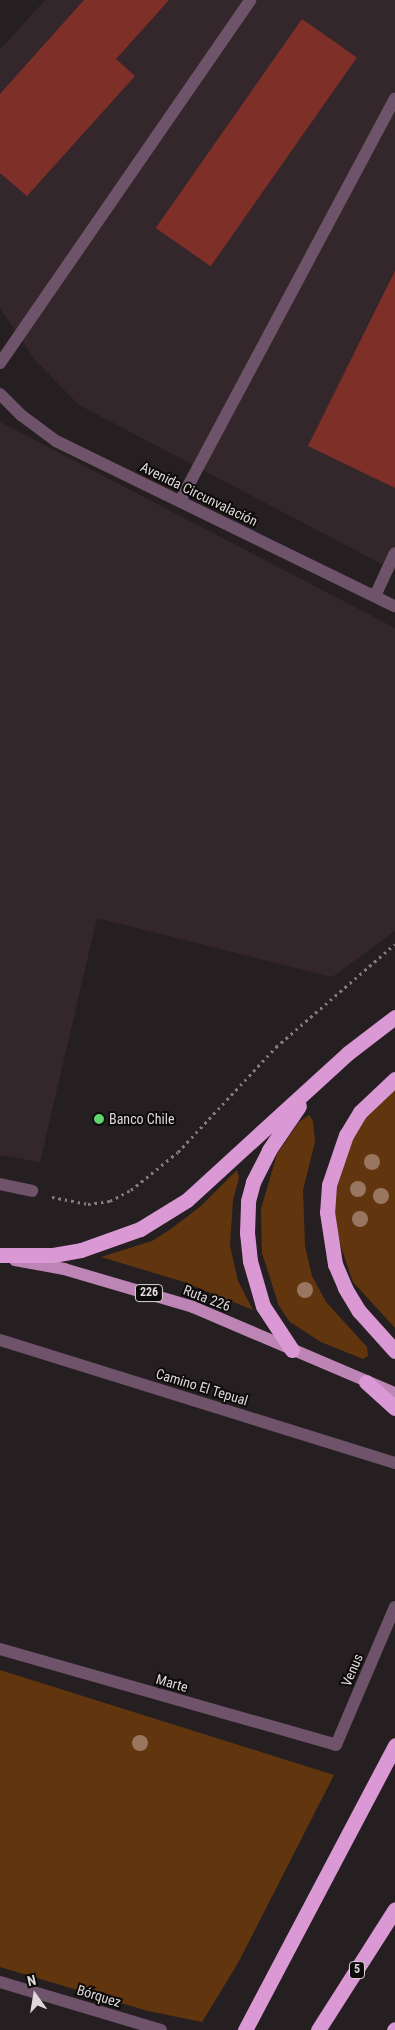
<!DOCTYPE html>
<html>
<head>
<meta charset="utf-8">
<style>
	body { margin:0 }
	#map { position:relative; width:395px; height:2030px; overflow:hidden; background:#261f21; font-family:"Roboto Condensed",sans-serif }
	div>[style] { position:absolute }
	.built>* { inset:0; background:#34272b }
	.green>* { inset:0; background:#61360f }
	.building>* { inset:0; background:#7e3028; transform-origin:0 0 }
	.path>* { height:3px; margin-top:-1.5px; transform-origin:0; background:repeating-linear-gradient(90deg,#837c7e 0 2.5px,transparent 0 6.5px) }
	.service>* { height:12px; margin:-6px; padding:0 6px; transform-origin:6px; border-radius:6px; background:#6e536b }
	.minor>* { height:12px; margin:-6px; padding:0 6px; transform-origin:6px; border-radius:6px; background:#6e536b }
	.primary>* { height:12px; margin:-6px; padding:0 6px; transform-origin:6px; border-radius:6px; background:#bc85b6 }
	.motorway>* { height:15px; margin:-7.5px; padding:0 7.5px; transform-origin:7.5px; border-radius:7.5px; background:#da98d4 }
	.trees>* { width:16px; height:16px; margin:-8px; border-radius:50%; background:#987660 }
	.dots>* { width:14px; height:14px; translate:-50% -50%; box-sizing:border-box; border:2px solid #0d0a0a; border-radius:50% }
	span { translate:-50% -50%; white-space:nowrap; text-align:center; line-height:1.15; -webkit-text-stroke:4px #0d0a0a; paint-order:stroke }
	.shield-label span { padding:1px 4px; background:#0d0a0a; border:1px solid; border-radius:4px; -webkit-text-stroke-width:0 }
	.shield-label { font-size:12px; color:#ded8da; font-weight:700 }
	.street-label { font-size:14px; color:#ded8da }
	.poi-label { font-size:14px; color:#ded8da }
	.left { translate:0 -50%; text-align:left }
	.north { position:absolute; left:10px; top:1970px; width:50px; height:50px; -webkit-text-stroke:4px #0d0a0a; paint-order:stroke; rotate:347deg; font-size:14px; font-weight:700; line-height:20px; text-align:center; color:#ded8da }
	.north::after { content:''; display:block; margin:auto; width:18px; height:22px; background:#ded8da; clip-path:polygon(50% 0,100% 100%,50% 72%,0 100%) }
</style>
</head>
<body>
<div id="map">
	<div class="built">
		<div style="clip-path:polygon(45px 0,395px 0,395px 571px,79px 405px,35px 360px,0 308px,0 50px)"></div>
		<div style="clip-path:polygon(0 422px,395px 628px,395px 931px,332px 977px,97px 918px,40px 1162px,0 1155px)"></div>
	</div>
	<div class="green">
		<div style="clip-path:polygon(395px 1086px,395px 1328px,353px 1282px,335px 1229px,333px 1205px,337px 1172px,355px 1127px)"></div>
		<div style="clip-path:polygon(309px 1115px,313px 1121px,315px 1142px,303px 1190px,305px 1246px,312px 1276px,326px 1302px,367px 1347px,368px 1356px,363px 1359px,321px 1342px,290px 1322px,279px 1306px,262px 1253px,261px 1209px,277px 1154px,299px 1122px)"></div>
		<div style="clip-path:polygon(237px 1170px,239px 1178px,233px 1200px,230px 1246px,238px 1281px,253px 1310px,181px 1281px,101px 1257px,152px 1241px,171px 1229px,201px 1206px)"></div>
		<div style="clip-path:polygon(0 1670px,334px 1775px,238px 1963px,202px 2022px,148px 2011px,0 1967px)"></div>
	</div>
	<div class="building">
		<div style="clip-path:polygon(84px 0,169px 0,116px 59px,135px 76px,27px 196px,0 173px,0 94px)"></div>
		<div style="left:302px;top:19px;width:67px;height:255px;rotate:35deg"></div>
		<div style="clip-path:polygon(395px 271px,395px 488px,308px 446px)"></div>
	</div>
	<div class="path">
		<div style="left:52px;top:1197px;width:37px;rotate:11deg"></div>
		<div style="left:88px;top:1204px;width:22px;rotate:-8deg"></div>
		<div style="left:110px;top:1201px;width:24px;rotate:-28deg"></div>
		<div style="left:131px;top:1190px;width:60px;rotate:-39deg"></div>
		<div style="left:178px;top:1152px;width:144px;rotate:-47deg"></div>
		<div style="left:276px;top:1047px;width:157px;rotate:-40.9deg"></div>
	</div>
	<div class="service">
		<div style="left:0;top:363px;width:441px;rotate:-55.4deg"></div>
		<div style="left:180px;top:501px;width:456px;rotate:-61.9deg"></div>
		<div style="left:375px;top:596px;width:47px;rotate:-65.1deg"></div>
	</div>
	<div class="minor">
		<div style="left:0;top:394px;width:30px;rotate:45deg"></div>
		<div style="left:21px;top:415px;width:44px;rotate:36.6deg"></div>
		<div style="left:56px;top:441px;width:377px;rotate:26deg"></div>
		<div style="left:0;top:1184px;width:33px;rotate:12deg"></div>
		<div style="left:0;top:1340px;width:414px;rotate:17.3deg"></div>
		<div style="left:0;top:1649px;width:349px;rotate:15.9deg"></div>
		<div style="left:336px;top:1745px;width:150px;rotate:-66.9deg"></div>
		<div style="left:0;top:1982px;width:168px;rotate:16.6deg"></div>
	</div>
	<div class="primary">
		<div style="left:15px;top:1260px;width:50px;rotate:10.4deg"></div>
		<div style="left:64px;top:1269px;width:134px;rotate:16.4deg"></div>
		<div style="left:193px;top:1307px;width:220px;rotate:23.1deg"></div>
	</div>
	<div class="motorway">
		<div style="left:395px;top:1079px;width:48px;rotate:136.7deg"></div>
		<div style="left:360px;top:1112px;width:27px;rotate:121deg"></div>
		<div style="left:346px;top:1135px;width:53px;rotate:108.8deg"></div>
		<div style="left:329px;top:1185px;width:27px;rotate:94deg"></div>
		<div style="left:327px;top:1212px;width:53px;rotate:81.3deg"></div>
		<div style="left:335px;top:1264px;width:26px;rotate:67deg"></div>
		<div style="left:345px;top:1288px;width:27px;rotate:59deg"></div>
		<div style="left:359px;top:1311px;width:54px;rotate:48deg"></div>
		<div style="left:0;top:1255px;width:53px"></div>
		<div style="left:53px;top:1255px;width:28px;rotate:-10deg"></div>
		<div style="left:81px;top:1250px;width:63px;rotate:-19.6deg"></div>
		<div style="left:140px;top:1229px;width:55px;rotate:-31.7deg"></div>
		<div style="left:187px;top:1200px;width:218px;rotate:-42.4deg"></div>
		<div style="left:348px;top:1053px;width:59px;rotate:-37.5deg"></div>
		<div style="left:292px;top:1350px;width:53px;rotate:-123.4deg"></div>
		<div style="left:263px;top:1306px;width:47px;rotate:-106.1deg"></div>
		<div style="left:250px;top:1261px;width:28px;rotate:-96deg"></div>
		<div style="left:247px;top:1233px;width:32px;rotate:-88deg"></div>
		<div style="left:248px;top:1201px;width:20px;rotate:-75deg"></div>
		<div style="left:253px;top:1182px;width:36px;rotate:-63deg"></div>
		<div style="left:269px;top:1150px;width:53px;rotate:-55.7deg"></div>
		<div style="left:366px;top:1382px;width:39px;rotate:42deg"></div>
		<div style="left:245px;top:2030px;width:322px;rotate:-62.2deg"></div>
		<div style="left:318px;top:2030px;width:143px;rotate:-57.5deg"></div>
		<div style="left:394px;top:2030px;width:1px;rotate:-45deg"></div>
	</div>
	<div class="trees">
		<div style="left:372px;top:1162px"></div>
		<div style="left:358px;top:1189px"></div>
		<div style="left:381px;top:1196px"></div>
		<div style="left:360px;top:1219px"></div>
		<div style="left:305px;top:1290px"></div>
		<div style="left:140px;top:1743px"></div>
	</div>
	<div class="dots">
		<div style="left:99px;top:1119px;background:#60d56b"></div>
	</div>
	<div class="shield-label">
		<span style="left:149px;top:1293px">226</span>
		<span style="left:357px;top:1970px">5</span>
	</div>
	<div class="street-label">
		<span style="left:199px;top:494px;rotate:26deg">Avenida Circunvalación</span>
		<span style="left:207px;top:1298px;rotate:21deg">Ruta 226</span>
		<span style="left:202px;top:1387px;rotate:17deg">Camino El Tepual</span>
		<span style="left:352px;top:1670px;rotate:-67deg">Venus</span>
		<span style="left:172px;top:1683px;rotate:16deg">Marte</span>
		<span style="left:99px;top:1996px;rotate:17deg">Bórquez</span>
	</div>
	<div class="poi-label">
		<span class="left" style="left:109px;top:1119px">Banco Chile</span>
	</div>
	<div class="north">N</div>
</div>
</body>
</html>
